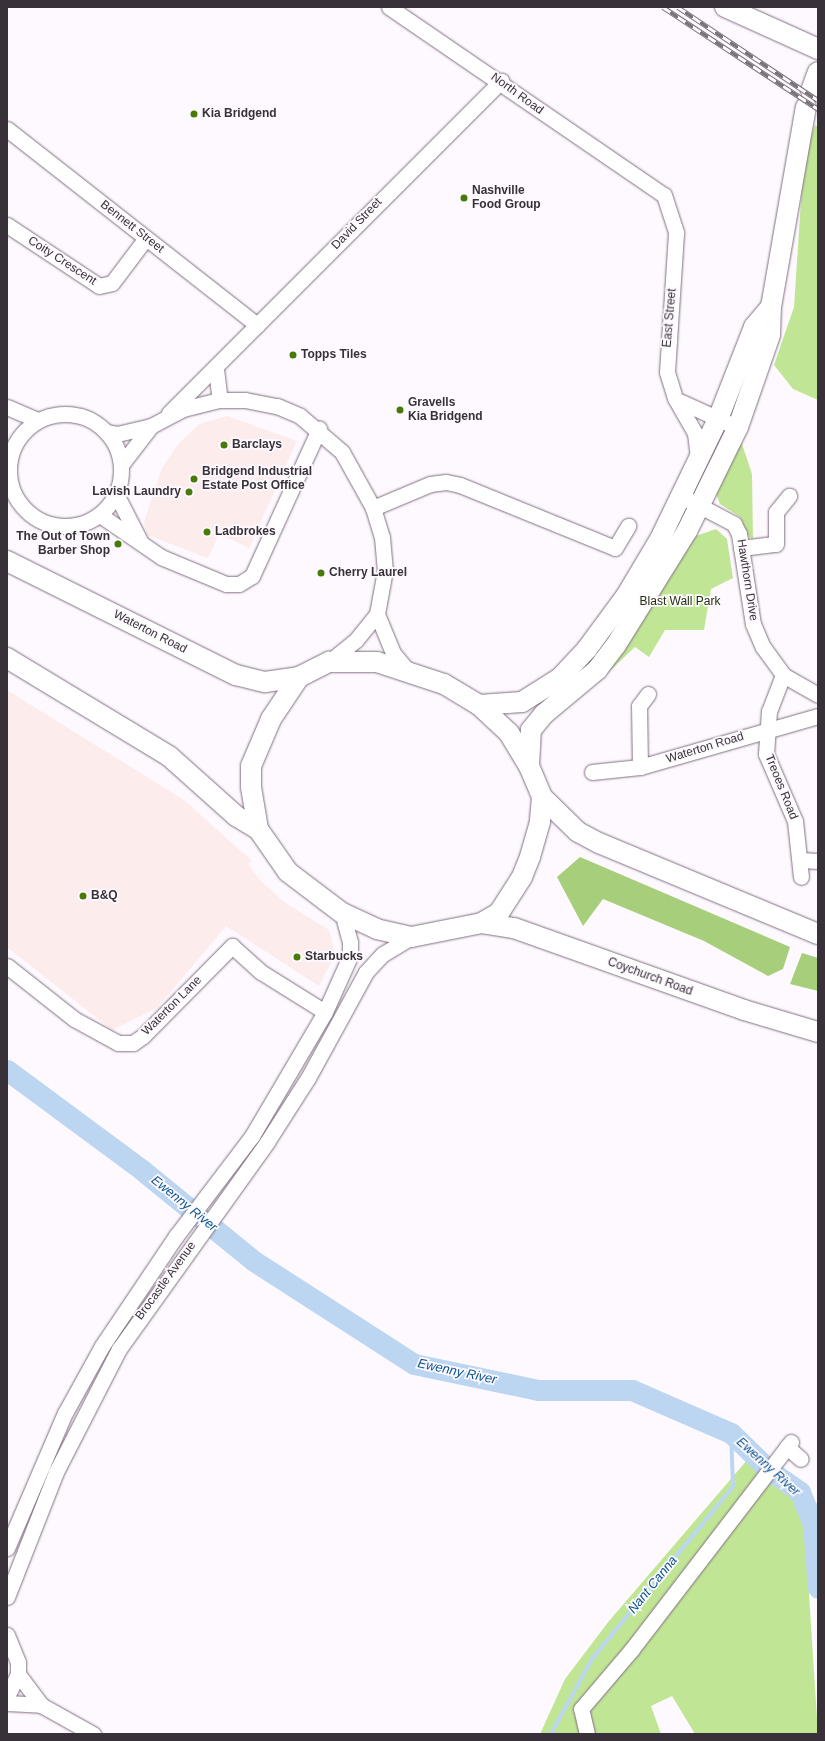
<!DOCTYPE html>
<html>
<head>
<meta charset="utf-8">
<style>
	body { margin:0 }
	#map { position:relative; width:825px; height:1741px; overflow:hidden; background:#fdf9fe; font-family:Helvetica,sans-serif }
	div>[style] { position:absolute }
	.commercial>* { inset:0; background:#fdecec }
	.green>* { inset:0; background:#c0e695 }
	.forest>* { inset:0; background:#a7ce7b }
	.stream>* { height:3.5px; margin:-1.75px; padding:0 1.75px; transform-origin:1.75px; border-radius:1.75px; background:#bcd6f1 }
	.river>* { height:21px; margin:-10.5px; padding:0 10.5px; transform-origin:10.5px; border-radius:10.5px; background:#bcd6f1 }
	.roads { filter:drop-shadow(0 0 1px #816f82) drop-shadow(0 0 1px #816f82) }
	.minor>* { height:15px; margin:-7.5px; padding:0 7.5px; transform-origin:7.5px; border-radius:7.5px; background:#fff }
	.minor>.ring { margin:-7.5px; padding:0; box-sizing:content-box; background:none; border:15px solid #fff; border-radius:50% }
	.major>* { height:20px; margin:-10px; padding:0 10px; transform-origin:10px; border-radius:10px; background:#fff }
	.rail>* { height:4.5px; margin-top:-2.25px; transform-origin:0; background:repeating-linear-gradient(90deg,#fdf9fe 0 9px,#787179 0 18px); box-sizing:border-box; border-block:1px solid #787179 }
	.dots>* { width:11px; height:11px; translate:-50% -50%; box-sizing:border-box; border:2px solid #fdf9fe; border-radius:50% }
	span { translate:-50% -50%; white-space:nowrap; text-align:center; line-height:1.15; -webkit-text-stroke:3.5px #fdf9fe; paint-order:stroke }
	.street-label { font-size:12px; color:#383139 }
	.poi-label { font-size:12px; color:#383139; font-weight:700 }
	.left { translate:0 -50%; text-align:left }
	.right { translate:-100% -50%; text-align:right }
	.park-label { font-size:12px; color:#22310f }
	.water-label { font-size:13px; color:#085590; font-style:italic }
	.frame { position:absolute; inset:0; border:8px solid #383139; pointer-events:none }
</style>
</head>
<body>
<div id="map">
	<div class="commercial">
		<div style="clip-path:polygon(227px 416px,297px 441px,249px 548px,219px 534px,208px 558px,147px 535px,144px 522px,162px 468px,179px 443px,200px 424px)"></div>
		<div style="clip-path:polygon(7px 690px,184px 800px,252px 861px,248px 864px,260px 880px,284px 902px,329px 930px,335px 955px,319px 986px,226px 926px,157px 1008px,112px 1030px,7px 947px)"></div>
	</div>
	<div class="green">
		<div style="clip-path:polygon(815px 125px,818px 127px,818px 400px,793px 389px,774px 365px,794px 307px,804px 155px)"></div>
		<div style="clip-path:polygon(740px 438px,752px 474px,753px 539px,749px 537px,740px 517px,720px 504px,716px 494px)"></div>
		<div style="clip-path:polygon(716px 529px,727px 539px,733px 578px,711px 589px,704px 630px,665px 630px,649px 657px,635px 647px,598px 682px,690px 538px)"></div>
		<div style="clip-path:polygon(748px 1459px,799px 1502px,804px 1515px,818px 1734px,695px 1734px,672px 1696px,651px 1706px,661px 1734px,540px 1734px,565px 1679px,609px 1621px)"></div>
	</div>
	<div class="forest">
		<div style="clip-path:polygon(580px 857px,790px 947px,783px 969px,768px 976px,704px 941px,603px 899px,583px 926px,557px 877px)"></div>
		<div style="clip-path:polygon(802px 953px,818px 958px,818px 991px,790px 984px)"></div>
	</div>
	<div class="stream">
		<div style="left:808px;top:1512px;width:12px;rotate:-35deg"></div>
		<div style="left:551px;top:1734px;width:85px;rotate:-61.3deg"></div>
		<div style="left:592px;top:1659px;width:222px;rotate:-50.7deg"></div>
		<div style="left:733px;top:1487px;width:54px;rotate:-92.1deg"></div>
	</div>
	<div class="river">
		<div style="left:7px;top:1070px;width:168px;rotate:36.5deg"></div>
		<div style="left:142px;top:1170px;width:144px;rotate:39.1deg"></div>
		<div style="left:254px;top:1261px;width:190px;rotate:32.8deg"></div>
		<div style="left:414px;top:1364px;width:127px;rotate:11.8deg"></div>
		<div style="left:538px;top:1390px;width:94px"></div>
		<div style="left:632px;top:1390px;width:108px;rotate:23.5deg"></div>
		<div style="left:731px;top:1433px;width:53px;rotate:44.2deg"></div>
		<div style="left:769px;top:1470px;width:38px;rotate:35deg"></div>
		<div style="left:800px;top:1492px;width:35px;rotate:68deg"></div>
		<div style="left:813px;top:1524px;width:64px;rotate:85.5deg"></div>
	</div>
	<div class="roads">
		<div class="minor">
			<div style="left:389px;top:7px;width:333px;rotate:34.4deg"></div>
			<div style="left:664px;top:195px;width:40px;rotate:72deg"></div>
			<div style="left:676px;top:233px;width:139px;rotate:93.7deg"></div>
			<div style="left:667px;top:372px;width:27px;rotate:73deg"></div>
			<div style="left:675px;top:398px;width:40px;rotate:60.3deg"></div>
			<div style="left:695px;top:433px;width:26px;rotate:83deg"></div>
			<div style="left:7px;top:129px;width:318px;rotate:38.1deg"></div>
			<div style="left:7px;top:225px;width:110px;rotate:33.5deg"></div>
			<div style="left:99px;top:286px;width:13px;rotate:-13deg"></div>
			<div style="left:112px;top:283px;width:56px;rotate:-52.9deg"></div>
			<div style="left:216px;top:369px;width:31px;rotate:83deg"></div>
			<div style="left:677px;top:400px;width:56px;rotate:24.3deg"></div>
			<div style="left:7px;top:407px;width:34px;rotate:23deg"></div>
			<div style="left:169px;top:413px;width:470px;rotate:-45deg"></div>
			<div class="ring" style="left:9px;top:414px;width:97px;height:97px"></div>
			<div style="left:107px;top:432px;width:10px;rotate:11deg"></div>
			<div style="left:117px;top:434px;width:35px;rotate:-13deg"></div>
			<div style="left:151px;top:426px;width:36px;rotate:-28deg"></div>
			<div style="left:183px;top:409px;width:38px;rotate:-14deg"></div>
			<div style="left:220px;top:400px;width:25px"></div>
			<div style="left:245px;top:400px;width:33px;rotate:11deg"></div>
			<div style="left:277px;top:406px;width:25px;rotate:23deg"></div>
			<div style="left:300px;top:416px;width:55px;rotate:40.6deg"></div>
			<div style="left:342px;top:452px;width:64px;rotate:61deg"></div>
			<div style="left:373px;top:508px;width:30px;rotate:73deg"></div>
			<div style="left:382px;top:537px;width:33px;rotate:85deg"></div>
			<div style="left:385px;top:570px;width:45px;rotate:100.3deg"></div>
			<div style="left:377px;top:614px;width:33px;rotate:129deg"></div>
			<div style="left:356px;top:640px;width:35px;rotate:141deg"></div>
			<div style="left:121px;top:465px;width:49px;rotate:-52.4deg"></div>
			<div style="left:116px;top:494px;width:53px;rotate:62.9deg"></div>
			<div style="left:681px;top:496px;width:60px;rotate:27.8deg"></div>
			<div style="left:734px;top:524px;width:11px;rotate:63deg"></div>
			<div style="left:739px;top:534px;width:91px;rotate:81.2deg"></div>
			<div style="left:753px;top:624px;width:25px;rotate:67deg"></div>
			<div style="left:763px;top:647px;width:34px;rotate:54deg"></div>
			<div style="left:783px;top:675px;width:40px;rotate:29.7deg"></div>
			<div style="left:373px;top:508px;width:62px;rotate:-22.8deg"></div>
			<div style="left:430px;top:484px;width:16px;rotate:-7deg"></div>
			<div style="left:446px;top:482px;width:14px;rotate:12deg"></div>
			<div style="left:460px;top:485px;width:167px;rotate:22.1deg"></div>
			<div style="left:615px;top:548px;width:26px;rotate:-59deg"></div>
			<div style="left:100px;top:515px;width:74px;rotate:34.5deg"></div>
			<div style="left:161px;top:557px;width:70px;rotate:22.6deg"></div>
			<div style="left:226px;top:584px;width:13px"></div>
			<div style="left:239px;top:584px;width:15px;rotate:-32deg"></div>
			<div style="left:252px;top:576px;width:162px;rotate:-65.5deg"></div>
			<div style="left:741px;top:548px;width:35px;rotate:-7deg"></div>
			<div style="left:776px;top:544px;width:32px;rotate:-90deg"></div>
			<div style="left:776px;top:512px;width:21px;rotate:-51deg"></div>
			<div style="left:377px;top:614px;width:42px;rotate:67.7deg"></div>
			<div style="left:393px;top:653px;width:23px;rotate:50deg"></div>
			<div style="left:783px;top:675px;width:39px;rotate:111deg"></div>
			<div style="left:769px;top:711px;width:43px;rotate:94deg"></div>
			<div style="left:766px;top:754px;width:73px;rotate:66.6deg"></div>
			<div style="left:795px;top:821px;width:56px;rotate:83.9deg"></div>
			<div style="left:640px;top:767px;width:61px;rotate:-90.9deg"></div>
			<div style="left:639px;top:706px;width:15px;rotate:-53deg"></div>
			<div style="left:592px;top:772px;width:48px;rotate:-5.9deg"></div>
			<div style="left:640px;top:767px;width:185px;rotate:-16deg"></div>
			<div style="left:801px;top:860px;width:17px;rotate:3deg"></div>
			<div style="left:7px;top:966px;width:85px;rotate:38.3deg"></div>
			<div style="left:74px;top:1019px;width:50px;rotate:28.6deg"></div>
			<div style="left:118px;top:1043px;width:15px"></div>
			<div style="left:133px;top:1043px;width:12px;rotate:-35deg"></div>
			<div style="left:143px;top:1036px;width:127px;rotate:-45.3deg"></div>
			<div style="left:232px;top:946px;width:39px;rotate:42deg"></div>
			<div style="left:261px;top:972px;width:75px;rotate:32deg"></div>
			<div style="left:791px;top:1442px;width:6px;rotate:129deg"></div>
			<div style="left:787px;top:1447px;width:18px;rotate:41deg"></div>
			<div style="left:7px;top:1548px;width:147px;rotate:-66.8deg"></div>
			<div style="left:65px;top:1413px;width:77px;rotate:-61.1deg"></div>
			<div style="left:102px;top:1346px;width:133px;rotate:-56.1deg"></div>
			<div style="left:176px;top:1236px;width:126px;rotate:-52.8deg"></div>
			<div style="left:252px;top:1136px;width:144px;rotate:-59.5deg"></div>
			<div style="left:325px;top:1012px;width:61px;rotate:-65.9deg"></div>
			<div style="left:350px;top:956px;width:14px;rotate:-90deg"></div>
			<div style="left:350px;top:942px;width:30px;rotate:-105deg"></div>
			<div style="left:7px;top:1597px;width:134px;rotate:-68.6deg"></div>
			<div style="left:56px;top:1472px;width:138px;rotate:-62.9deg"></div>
			<div style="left:119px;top:1349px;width:254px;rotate:-54.4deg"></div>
			<div style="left:267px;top:1142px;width:76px;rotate:-57.4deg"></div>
			<div style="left:308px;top:1078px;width:121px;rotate:-61.3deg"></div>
			<div style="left:366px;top:972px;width:25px;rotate:-47deg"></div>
			<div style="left:383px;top:954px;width:33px;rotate:-31deg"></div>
			<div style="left:7px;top:1635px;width:29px;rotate:68deg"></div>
			<div style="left:18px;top:1662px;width:12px;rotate:90deg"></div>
			<div style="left:18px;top:1674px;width:25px;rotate:116deg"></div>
			<div style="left:18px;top:1674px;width:39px;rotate:53deg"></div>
			<div style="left:41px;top:1705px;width:60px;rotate:29.1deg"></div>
			<div style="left:7px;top:1703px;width:34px;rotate:3deg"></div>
			<div style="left:587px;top:1734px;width:26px;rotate:-103deg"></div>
			<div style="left:581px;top:1709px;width:79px;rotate:-49.6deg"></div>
			<div style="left:632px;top:1649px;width:255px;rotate:-52.5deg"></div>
		</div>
		<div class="major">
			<div style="left:725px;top:7px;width:102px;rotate:24.3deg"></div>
			<div style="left:811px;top:91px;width:20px;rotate:-70deg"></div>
			<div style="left:7px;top:561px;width:256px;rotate:26.5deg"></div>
			<div style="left:236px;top:675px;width:30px;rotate:14deg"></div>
			<div style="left:265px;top:682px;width:34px;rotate:-8deg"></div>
			<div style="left:7px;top:658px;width:189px;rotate:31.2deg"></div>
			<div style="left:169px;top:756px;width:90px;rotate:41.8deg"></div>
			<div style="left:236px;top:816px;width:26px;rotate:31deg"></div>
			<div style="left:479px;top:705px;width:41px;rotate:43deg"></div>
			<div style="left:509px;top:733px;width:39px;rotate:59deg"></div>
			<div style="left:529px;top:766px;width:34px;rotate:67deg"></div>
			<div style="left:542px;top:797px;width:25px;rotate:95deg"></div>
			<div style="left:540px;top:822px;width:36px;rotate:106deg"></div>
			<div style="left:530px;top:857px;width:22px;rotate:112deg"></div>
			<div style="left:522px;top:877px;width:43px;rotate:122.6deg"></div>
			<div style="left:499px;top:913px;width:20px;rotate:150deg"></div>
			<div style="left:482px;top:923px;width:72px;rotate:168.8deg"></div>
			<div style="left:411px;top:937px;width:35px;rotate:-167deg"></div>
			<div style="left:377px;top:929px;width:38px;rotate:-155deg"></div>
			<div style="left:342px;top:913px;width:68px;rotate:-142.8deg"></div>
			<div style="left:288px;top:872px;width:52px;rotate:-124.9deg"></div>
			<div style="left:258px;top:829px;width:43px;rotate:-99.5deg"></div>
			<div style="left:251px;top:787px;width:21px;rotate:-90deg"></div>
			<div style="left:251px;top:766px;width:51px;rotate:-66.9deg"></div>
			<div style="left:271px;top:719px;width:50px;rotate:-56.3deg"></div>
			<div style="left:299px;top:677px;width:34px;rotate:-27deg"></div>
			<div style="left:329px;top:662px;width:48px"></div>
			<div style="left:377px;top:662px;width:71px;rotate:18.2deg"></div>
			<div style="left:444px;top:684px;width:41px;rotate:31deg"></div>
			<div style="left:479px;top:705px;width:43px;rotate:-4deg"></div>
			<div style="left:522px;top:702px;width:45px;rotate:-32.3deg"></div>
			<div style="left:560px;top:678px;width:40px;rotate:-47deg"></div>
			<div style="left:587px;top:649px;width:66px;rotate:-53.7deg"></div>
			<div style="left:626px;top:596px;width:66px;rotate:-59.2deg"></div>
			<div style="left:660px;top:539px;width:133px;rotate:-64.2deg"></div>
			<div style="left:718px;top:419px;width:99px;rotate:-68.6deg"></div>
			<div style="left:754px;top:327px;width:26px;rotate:-50deg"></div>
			<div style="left:529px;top:766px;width:36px;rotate:-87deg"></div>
			<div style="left:531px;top:730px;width:21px;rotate:-51deg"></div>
			<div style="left:544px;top:714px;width:69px;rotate:-39.7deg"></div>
			<div style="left:597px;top:670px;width:31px;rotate:-53deg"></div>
			<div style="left:616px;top:645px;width:134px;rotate:-58.1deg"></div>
			<div style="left:687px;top:531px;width:116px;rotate:-63.9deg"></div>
			<div style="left:738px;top:427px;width:97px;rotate:-70.8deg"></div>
			<div style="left:770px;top:335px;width:28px;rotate:-88deg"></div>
			<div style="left:771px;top:307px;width:203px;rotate:-80.1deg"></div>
			<div style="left:542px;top:797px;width:50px;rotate:44.2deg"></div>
			<div style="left:578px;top:832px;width:24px;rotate:28deg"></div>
			<div style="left:599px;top:843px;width:237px;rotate:22.6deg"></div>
			<div style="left:482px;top:923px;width:32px;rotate:9deg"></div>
			<div style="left:514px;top:928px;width:244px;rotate:19.6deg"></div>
			<div style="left:744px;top:1010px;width:77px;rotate:16.6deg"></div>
		</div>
	</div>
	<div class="rail">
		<div style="left:663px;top:7px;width:186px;rotate:33.3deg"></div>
		<div style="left:678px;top:7px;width:168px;rotate:33.6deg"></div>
	</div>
	<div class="dots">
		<div style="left:194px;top:114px;background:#477a07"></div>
		<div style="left:464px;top:198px;background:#477a07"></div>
		<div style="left:293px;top:355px;background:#477a07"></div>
		<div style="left:400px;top:410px;background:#477a07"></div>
		<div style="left:224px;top:445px;background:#477a07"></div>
		<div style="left:194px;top:479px;background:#477a07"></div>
		<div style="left:189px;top:492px;background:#477a07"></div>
		<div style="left:207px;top:532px;background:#477a07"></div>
		<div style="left:118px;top:544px;background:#477a07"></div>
		<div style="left:321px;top:573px;background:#477a07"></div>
		<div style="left:83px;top:896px;background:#477a07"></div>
		<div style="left:297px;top:957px;background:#477a07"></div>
	</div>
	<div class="street-label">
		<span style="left:517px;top:94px;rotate:36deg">North Road</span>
		<span style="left:357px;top:224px;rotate:-46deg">David Street</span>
		<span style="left:132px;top:227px;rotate:38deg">Bennett Street</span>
		<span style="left:62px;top:261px;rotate:33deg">Coity Crescent</span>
		<span style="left:670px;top:318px;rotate:-85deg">East Street</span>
		<span style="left:747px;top:580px;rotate:81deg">Hawthorn Drive</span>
		<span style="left:150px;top:632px;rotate:27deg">Waterton Road</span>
		<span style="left:705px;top:748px;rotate:-17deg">Waterton Road</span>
		<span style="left:781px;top:787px;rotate:68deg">Treoes Road</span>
		<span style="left:650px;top:977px;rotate:20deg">Coychurch Road</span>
		<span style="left:172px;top:1006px;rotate:-45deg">Waterton Lane</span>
		<span style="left:166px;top:1281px;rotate:-54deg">Brocastle Avenue</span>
	</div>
	<div class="poi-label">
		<span class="left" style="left:202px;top:114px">Kia Bridgend</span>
		<span class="left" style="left:472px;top:198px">Nashville<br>Food Group</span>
		<span class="left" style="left:301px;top:355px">Topps Tiles</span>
		<span class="left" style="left:408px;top:410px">Gravells<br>Kia Bridgend</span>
		<span class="left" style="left:232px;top:445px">Barclays</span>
		<span class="left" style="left:202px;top:479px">Bridgend Industrial<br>Estate Post Office</span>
		<span class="right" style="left:181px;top:492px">Lavish Laundry</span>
		<span class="left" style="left:215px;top:532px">Ladbrokes</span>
		<span class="right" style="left:110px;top:544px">The Out of Town<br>Barber Shop</span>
		<span class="left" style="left:329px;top:573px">Cherry Laurel</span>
		<span class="left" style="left:91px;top:896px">B&amp;Q</span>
		<span class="left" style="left:305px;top:957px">Starbucks</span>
	</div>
	<div class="park-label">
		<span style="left:680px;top:602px">Blast Wall Park</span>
	</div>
	<div class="water-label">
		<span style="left:184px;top:1204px;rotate:39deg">Ewenny River</span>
		<span style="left:457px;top:1372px;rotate:12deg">Ewenny River</span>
		<span style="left:768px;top:1467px;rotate:42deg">Ewenny River</span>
		<span style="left:653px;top:1585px;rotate:-51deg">Nant Canna</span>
	</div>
	<div class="frame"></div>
</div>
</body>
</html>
